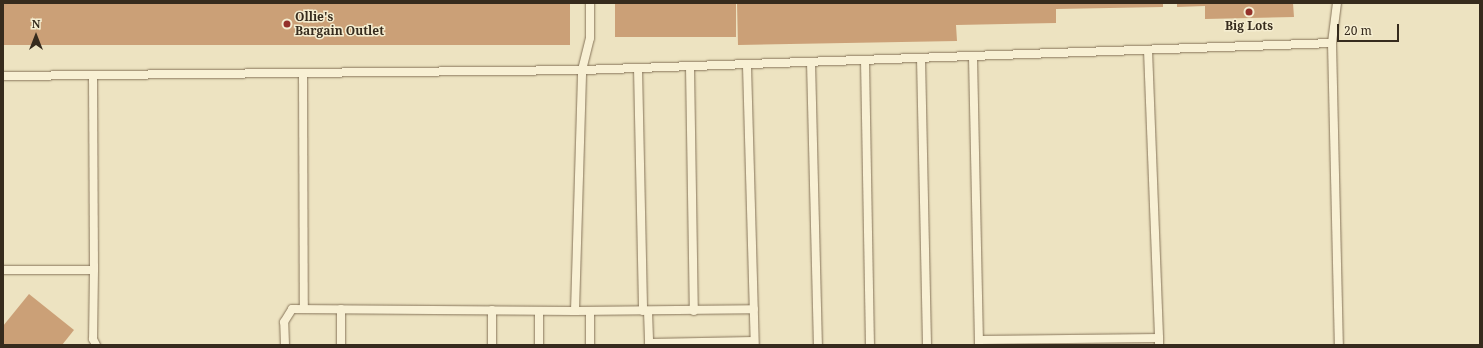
<!DOCTYPE html>
<html>
<head>
<meta charset="utf-8">
<style>
	body { margin:0 }
	#map { position:relative; width:1483px; height:348px; overflow:hidden; background:#ede3c1; font-family:"Noto Serif",serif }
	div>[style] { position:absolute }
	.building>* { inset:0; background:#cba077; transform-origin:0 0 }
	.roads { filter:drop-shadow(0 0 1px #867459) drop-shadow(0 0 1px #867459) }
	.service>* { height:8px; margin:-4px; padding:0 4px; transform-origin:4px; border-radius:4px; background:#f8f0d4 }
	.dots>* { width:11px; height:11px; translate:-50% -50%; box-sizing:border-box; border:2px solid #f5edd0; border-radius:50% }
	span { translate:-50% -50%; white-space:nowrap; text-align:center; line-height:1.15; -webkit-text-stroke:3px #f5edd0; paint-order:stroke }
	.poi-label { font-size:12px; color:#362b1d; font-weight:700 }
	.left { translate:0 -50%; text-align:left }
	.frame { position:absolute; inset:0; border:4px solid #362b1d; pointer-events:none }
	.north { position:absolute; left:16px; top:16px; width:40px; height:40px; -webkit-text-stroke:3px #f5edd0; paint-order:stroke; rotate:0deg; font-size:11px; font-weight:700; line-height:16px; text-align:center; color:#362b1d }
	.north::after { content:''; display:block; margin:auto; width:14px; height:18px; background:#362b1d; clip-path:polygon(50% 0,100% 100%,50% 72%,0 100%) }
	.scale { position:absolute; left:1337px; top:24px; width:62px; height:18px; box-sizing:border-box; border:2px solid #362b1d; border-top:0; padding-left:5px; font-size:12px; line-height:14px; white-space:nowrap; color:#362b1d; -webkit-text-stroke:3px #f5edd0; paint-order:stroke }
</style>
</head>
<body>
<div id="map">
	<div class="building">
		<div style="left:3px;top:3px;width:567px;height:42px"></div>
		<div style="left:615px;top:3px;width:121px;height:34px"></div>
		<div style="clip-path:polygon(737px 3px,1163px 3px,1163px 7px,1056px 9px,1056px 23px,956px 25px,957px 41px,738px 45px)"></div>
		<div style="clip-path:polygon(1177px 3px,1293px 3px,1294px 17px,1205px 19px,1205px 6px,1177px 7px)"></div>
		<div style="clip-path:polygon(29px 294px,74px 330px,62px 345px,3px 344px,3px 326px)"></div>
	</div>
	<div class="roads">
		<div class="service">
			<div style="left:1332px;top:43px;width:40px;rotate:-82.9deg"></div>
			<div style="left:1148px;top:50px;width:288px;rotate:87.8deg"></div>
			<div style="left:973px;top:57px;width:288px;rotate:88.8deg"></div>
			<div style="left:921px;top:58px;width:287px;rotate:88.8deg"></div>
			<div style="left:865px;top:60px;width:285px;rotate:89deg"></div>
			<div style="left:811px;top:62px;width:283px;rotate:88.6deg"></div>
			<div style="left:747px;top:66px;width:279px;rotate:88.4deg"></div>
			<div style="left:690px;top:67px;width:244px;rotate:89.1deg"></div>
			<div style="left:638px;top:68px;width:243px;rotate:88.8deg"></div>
			<div style="left:303px;top:74px;width:235px;rotate:89.8deg"></div>
			<div style="left:3px;top:76px;width:579px;rotate:-0.59deg"></div>
			<div style="left:582px;top:70px;width:750px;rotate:-2.06deg"></div>
			<div style="left:1332px;top:43px;width:302px;rotate:88.7deg"></div>
			<div style="left:93px;top:77px;width:193px;rotate:89.7deg"></div>
			<div style="left:3px;top:270px;width:91px"></div>
			<div style="left:94px;top:270px;width:69px;rotate:90.8deg"></div>
			<div style="left:93px;top:339px;width:7px;rotate:63deg"></div>
			<div style="left:341px;top:309px;width:36px;rotate:90deg"></div>
			<div style="left:492px;top:310px;width:35px;rotate:90deg"></div>
			<div style="left:539px;top:311px;width:34px;rotate:90deg"></div>
			<div style="left:575px;top:311px;width:179px;rotate:-0.6deg"></div>
			<div style="left:590px;top:311px;width:34px;rotate:90deg"></div>
			<div style="left:648px;top:311px;width:32px;rotate:88deg"></div>
			<div style="left:649px;top:343px;width:105px;rotate:-1.1deg"></div>
			<div style="left:979px;top:340px;width:180px;rotate:-0.6deg"></div>
			<div style="left:1159px;top:338px;width:7px;rotate:90deg"></div>
			<div style="left:285px;top:345px;width:23px;rotate:-92deg"></div>
			<div style="left:284px;top:322px;width:15px;rotate:-58deg"></div>
			<div style="left:292px;top:309px;width:283px;rotate:0.4deg"></div>
			<div style="left:575px;top:311px;width:241px;rotate:-88.3deg"></div>
			<div style="left:582px;top:70px;width:33px;rotate:-76deg"></div>
			<div style="left:590px;top:38px;width:35px;rotate:-90deg"></div>
		</div>
	</div>
	<div class="dots">
		<div style="left:1249px;top:12px;background:#94312a"></div>
		<div style="left:287px;top:24px;background:#94312a"></div>
	</div>
	<div class="poi-label">
		<span class="left" style="left:295px;top:24px">Ollie's<br>Bargain Outlet</span>
		<span style="left:1249px;top:26px">Big Lots</span>
	</div>
	<div class="frame"></div>
	<div class="north">N</div>
	<div class="scale">20 m</div>
</div>
</body>
</html>
